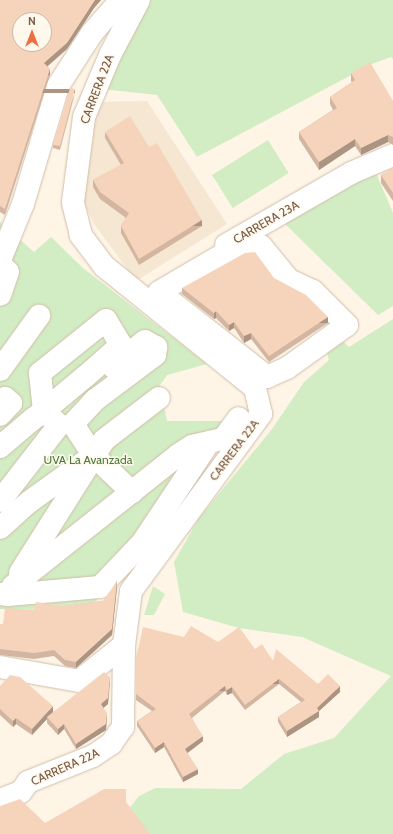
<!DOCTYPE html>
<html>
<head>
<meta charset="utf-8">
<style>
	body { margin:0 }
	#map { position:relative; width:393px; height:834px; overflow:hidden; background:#fef5e6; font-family:Cabin,sans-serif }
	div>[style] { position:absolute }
	.residential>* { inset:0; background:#f6e7d3 }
	.green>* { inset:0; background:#d2edc3; transform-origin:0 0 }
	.roads { filter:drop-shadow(0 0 1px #d0bdaa) drop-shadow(0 0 1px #d0bdaa) }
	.minor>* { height:22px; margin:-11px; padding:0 11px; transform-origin:11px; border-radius:11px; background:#fff }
	.wall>* { inset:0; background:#d3b6a1 }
	.shaded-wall>* { inset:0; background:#ac9483; transform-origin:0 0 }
	.building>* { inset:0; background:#f5d4bb }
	span { translate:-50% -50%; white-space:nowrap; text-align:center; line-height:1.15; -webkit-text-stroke:3px #fff9ed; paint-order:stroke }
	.street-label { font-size:12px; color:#795b48 }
	.park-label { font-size:12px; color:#4c7a3c }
	.north { position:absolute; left:12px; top:12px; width:40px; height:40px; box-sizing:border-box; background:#fff9ed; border:1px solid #c9baab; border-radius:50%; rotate:0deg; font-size:11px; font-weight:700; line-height:16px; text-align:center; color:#795b48 }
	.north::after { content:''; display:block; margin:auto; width:14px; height:18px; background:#ef6f43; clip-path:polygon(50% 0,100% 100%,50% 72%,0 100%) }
</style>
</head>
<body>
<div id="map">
	<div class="residential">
		<div style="clip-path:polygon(147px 101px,227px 224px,136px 281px,94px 224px,80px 193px,98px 102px)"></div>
	</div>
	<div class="green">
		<div style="clip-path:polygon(151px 0,393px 0,393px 59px,391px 57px,372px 64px,197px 157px,157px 95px,101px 89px)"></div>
		<div style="left:268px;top:140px;width:39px;height:66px;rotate:58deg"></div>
		<div style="clip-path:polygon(376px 173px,393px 213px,393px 306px,378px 315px,281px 220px)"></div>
		<div style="clip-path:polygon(0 222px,34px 252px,51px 237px,83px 268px,207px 364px,167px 375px,160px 385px,167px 421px,228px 421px,94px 604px,57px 610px,0 609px)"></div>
		<div style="clip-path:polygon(393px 319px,393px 834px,92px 834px,128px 810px,139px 796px,155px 788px,241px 789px,284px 754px,334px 738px,391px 676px,302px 637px,239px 628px,183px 612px,174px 562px,199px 518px,272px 429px,304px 382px,329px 360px,326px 349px,338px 337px,349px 347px)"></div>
		<div style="clip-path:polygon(153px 586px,165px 594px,154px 615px,144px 615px)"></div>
	</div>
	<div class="roads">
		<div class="minor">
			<div style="left:226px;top:245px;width:144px;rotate:-29.9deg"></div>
			<div style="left:351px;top:173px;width:46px;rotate:-23.2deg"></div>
			<div style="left:261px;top:246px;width:44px;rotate:50.5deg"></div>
			<div style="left:289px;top:280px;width:26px;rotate:25deg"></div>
			<div style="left:313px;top:291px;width:48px;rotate:45deg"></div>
			<div style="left:347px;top:325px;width:74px;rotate:144.4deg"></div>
			<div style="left:287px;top:368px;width:22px;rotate:156deg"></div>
			<div style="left:267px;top:377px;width:137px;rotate:-141.8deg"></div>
			<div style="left:159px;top:292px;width:89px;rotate:-30.3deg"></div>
			<div style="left:236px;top:247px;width:25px;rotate:-2deg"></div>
			<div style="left:0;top:260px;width:61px;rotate:-67.7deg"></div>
			<div style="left:23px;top:204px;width:123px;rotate:-73.5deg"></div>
			<div style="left:58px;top:86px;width:63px;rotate:-57.3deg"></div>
			<div style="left:92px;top:33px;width:44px;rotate:-48.7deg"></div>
			<div style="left:0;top:264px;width:11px;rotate:45deg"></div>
			<div style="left:8px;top:272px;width:24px;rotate:109deg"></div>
			<div style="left:113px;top:367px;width:41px;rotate:-39.1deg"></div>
			<div style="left:145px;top:341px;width:13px;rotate:29deg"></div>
			<div style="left:156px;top:347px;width:8px;rotate:97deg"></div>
			<div style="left:155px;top:355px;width:75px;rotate:143.1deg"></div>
			<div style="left:95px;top:400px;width:33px;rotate:133deg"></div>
			<div style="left:73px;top:424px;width:37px;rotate:57deg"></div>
			<div style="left:93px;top:455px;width:54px;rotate:43.5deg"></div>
			<div style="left:0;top:370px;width:67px;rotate:-54.2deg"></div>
			<div style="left:0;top:401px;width:6px;rotate:-31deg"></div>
			<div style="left:5px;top:398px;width:8px;rotate:40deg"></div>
			<div style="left:11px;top:403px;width:16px;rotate:133deg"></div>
			<div style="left:0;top:447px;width:43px;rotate:-40.3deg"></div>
			<div style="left:33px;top:419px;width:14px;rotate:-36deg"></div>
			<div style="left:44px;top:411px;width:25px;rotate:-40deg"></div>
			<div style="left:63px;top:395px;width:30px;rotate:-40deg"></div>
			<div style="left:86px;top:376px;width:47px;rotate:-41.5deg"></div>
			<div style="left:121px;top:345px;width:29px;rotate:-121deg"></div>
			<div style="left:106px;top:320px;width:85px;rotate:141.2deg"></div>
			<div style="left:40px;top:373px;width:38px;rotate:84deg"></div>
			<div style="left:44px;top:411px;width:21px;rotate:43deg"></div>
			<div style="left:59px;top:425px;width:96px;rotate:127.8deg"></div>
			<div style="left:0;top:528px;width:39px;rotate:-42deg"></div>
			<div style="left:29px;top:502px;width:68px;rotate:-36deg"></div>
			<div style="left:20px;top:573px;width:157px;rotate:-57.7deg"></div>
			<div style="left:104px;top:440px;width:69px;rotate:-37.4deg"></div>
			<div style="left:0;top:594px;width:8px;rotate:7deg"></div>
			<div style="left:8px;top:595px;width:10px;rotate:-61deg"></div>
			<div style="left:13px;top:586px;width:211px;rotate:-38.4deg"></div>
			<div style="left:178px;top:455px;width:17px;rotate:-33deg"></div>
			<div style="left:192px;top:446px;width:32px;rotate:-13deg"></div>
			<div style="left:223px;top:439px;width:26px;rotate:-53deg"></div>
			<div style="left:8px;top:595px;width:92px;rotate:-5deg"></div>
			<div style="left:100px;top:587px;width:61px;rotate:-46.3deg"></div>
			<div style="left:142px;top:543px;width:121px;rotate:-56.4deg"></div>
			<div style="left:0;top:667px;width:80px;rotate:10deg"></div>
			<div style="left:79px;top:681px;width:58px;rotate:-38.7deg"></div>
			<div style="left:0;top:800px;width:22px;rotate:-21deg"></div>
			<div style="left:21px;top:792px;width:12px;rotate:-55deg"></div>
			<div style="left:28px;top:782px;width:70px;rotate:-21.8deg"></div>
			<div style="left:93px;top:756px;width:22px;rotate:-34deg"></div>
			<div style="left:111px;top:744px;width:21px;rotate:-55deg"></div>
			<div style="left:123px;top:727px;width:82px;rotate:-89.3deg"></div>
			<div style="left:124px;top:645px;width:54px;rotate:-82.6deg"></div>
			<div style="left:131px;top:591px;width:220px;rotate:-53.7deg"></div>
			<div style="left:261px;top:414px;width:27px;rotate:-103deg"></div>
			<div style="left:255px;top:388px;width:194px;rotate:-141.1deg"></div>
			<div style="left:104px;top:266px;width:39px;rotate:-127deg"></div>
			<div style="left:81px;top:235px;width:34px;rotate:-104deg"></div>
			<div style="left:73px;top:202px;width:86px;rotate:-82.6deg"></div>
			<div style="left:84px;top:117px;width:67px;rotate:-67.2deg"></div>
			<div style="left:110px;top:55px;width:62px;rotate:-62.2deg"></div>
		</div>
	</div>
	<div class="wall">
		<div style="clip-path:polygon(0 0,101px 0,94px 8px,67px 49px,48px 66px,50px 75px,5px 215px,0 212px)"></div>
		<div style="clip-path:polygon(351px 73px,393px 101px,393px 145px,388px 142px,361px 155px,355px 146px,319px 170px,299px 139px,299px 132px,333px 110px,330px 104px,330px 97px,352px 82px,351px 81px)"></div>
		<div style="clip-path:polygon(75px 93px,60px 150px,53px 148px,53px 145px)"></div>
		<div style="clip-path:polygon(105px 132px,149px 147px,202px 226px,139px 265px,121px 233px,121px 226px,126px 218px,100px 199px,93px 187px,93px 180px,121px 165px,105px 138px)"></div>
		<div style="clip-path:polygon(393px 168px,393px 201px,381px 183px,381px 175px)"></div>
		<div style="clip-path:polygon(274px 278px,328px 323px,269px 362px,251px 339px,244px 343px,234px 328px,229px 331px,216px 318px,214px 319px,182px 294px,182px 288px)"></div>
		<div style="clip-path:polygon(117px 587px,112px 635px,76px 668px,65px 666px,54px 656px,34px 659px,0 655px,0 624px,3px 624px,35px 610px,103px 601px)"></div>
		<div style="clip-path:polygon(184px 637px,218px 642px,255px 649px,273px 661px,318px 684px,340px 692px,319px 711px,319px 717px,287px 737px,278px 722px,278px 717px,301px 702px,279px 684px,245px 710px,232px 693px,227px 695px,225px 691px,192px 718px,203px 741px,187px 753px,198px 774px,183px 782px,164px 747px,155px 753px,137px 726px,137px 721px,152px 711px,136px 700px,136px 658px)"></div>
		<div style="clip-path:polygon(110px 683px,108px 704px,103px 708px,107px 719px,106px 730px,76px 749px,64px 729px,58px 735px,47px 723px,47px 719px,32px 735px,16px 724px,13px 727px,0 715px,0 686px,53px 712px)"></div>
	</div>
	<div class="shaded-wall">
		<div style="clip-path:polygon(95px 0,101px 0,94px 8px,67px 49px,44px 69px,44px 63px)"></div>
		<div style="left:50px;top:69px;width:6px;height:147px;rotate:90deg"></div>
		<div style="left:75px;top:89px;width:4px;height:59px;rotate:90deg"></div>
		<div style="clip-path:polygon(388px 135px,388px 142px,361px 155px,361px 148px)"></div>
		<div style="clip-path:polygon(355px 139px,355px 146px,319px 170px,319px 162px)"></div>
		<div style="left:202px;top:220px;width:6px;height:74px;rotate:90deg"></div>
		<div style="clip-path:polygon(216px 311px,216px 318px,214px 319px,214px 313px)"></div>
		<div style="left:328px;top:317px;width:6px;height:71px;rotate:90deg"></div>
		<div style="clip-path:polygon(234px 322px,234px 328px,229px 331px,229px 325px)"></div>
		<div style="clip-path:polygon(251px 333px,251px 339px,244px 343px,244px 336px)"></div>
		<div style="clip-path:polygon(117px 581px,117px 587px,112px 635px,76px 668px,76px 662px)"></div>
		<div style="clip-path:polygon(110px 677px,108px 704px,101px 710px,101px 704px)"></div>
		<div style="left:279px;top:679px;width:5px;height:43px;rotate:90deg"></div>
		<div style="left:225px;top:686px;width:5px;height:46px;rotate:90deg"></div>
		<div style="clip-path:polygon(340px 686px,340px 692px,319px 711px,319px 717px,287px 737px,287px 731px,317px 708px)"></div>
		<div style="clip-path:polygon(232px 687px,232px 693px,227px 695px,227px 690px)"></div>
		<div style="clip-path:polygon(53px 706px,53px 712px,47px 717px,47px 719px,32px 735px,32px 729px)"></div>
		<div style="clip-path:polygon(107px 713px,106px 730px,76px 749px,76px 744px)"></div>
		<div style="clip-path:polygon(16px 718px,16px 724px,13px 727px,13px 721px)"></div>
		<div style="clip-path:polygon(64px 724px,64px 729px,58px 735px,58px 729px)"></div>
		<div style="clip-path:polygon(203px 736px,203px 741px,185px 755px,185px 749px)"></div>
		<div style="clip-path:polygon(164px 742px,164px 747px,155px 753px,155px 748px)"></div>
		<div style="clip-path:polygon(198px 769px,198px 774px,183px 782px,183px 777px)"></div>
	</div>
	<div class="building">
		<div style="clip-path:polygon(evenodd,0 0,95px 0,67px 43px,44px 63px,50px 69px,5px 209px,0 206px,0 0,20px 20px,44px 20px,44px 44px,20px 44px,20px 20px)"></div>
		<div style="clip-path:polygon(370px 62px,393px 101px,393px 137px,388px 135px,361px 148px,355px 139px,319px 162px,299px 132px,337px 108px,330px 97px,355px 80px,351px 73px)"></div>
		<div style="clip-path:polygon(70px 88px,75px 89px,60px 146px,53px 145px)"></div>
		<div style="clip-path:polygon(130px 116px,149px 147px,157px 143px,202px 220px,139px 259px,121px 226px,129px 213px,100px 192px,93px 180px,124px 163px,105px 132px)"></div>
		<div style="clip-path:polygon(393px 168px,393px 193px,381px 175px)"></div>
		<div style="clip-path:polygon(255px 252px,274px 278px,306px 295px,328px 317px,269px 356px,251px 333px,244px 336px,234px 322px,229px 325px,216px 311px,214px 313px,182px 288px,245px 253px)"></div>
		<div style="clip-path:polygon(117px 581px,112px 629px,76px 662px,65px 660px,54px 650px,34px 653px,0 649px,0 624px,3px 624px,5px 608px,35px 610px,36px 602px,61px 606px,103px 601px)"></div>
		<div style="clip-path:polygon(191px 626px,218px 642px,239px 627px,255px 649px,262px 644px,273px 661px,276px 649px,318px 684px,328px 674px,340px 686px,317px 708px,319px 711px,287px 731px,278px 717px,305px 700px,279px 679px,245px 705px,232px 687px,227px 690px,225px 686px,189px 714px,203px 736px,185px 749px,198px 769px,183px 777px,164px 742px,155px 748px,137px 721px,156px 709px,136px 694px,136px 658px,143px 627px,184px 637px)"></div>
		<div style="clip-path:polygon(104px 672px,110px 677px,108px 698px,101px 704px,107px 713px,106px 724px,76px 744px,64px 724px,58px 729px,47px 717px)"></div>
		<div style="clip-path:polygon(10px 675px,20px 677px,53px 706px,32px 729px,16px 718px,13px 721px,0 709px,0 686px)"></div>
		<div style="clip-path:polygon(104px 789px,126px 789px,126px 802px,150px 834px,0 834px,0 806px,20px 799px,45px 823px)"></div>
	</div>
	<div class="street-label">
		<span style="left:97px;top:89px;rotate:-69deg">CARRERA 22A</span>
		<span style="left:266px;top:222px;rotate:-30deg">CARRERA 23A</span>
		<span style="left:234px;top:450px;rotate:-53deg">CARRERA 22A</span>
		<span style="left:65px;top:767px;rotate:-24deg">CARRERA 22A</span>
	</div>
	<div class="park-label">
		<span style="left:88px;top:460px">UVA La Avanzada</span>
	</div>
	<div class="north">N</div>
</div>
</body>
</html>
